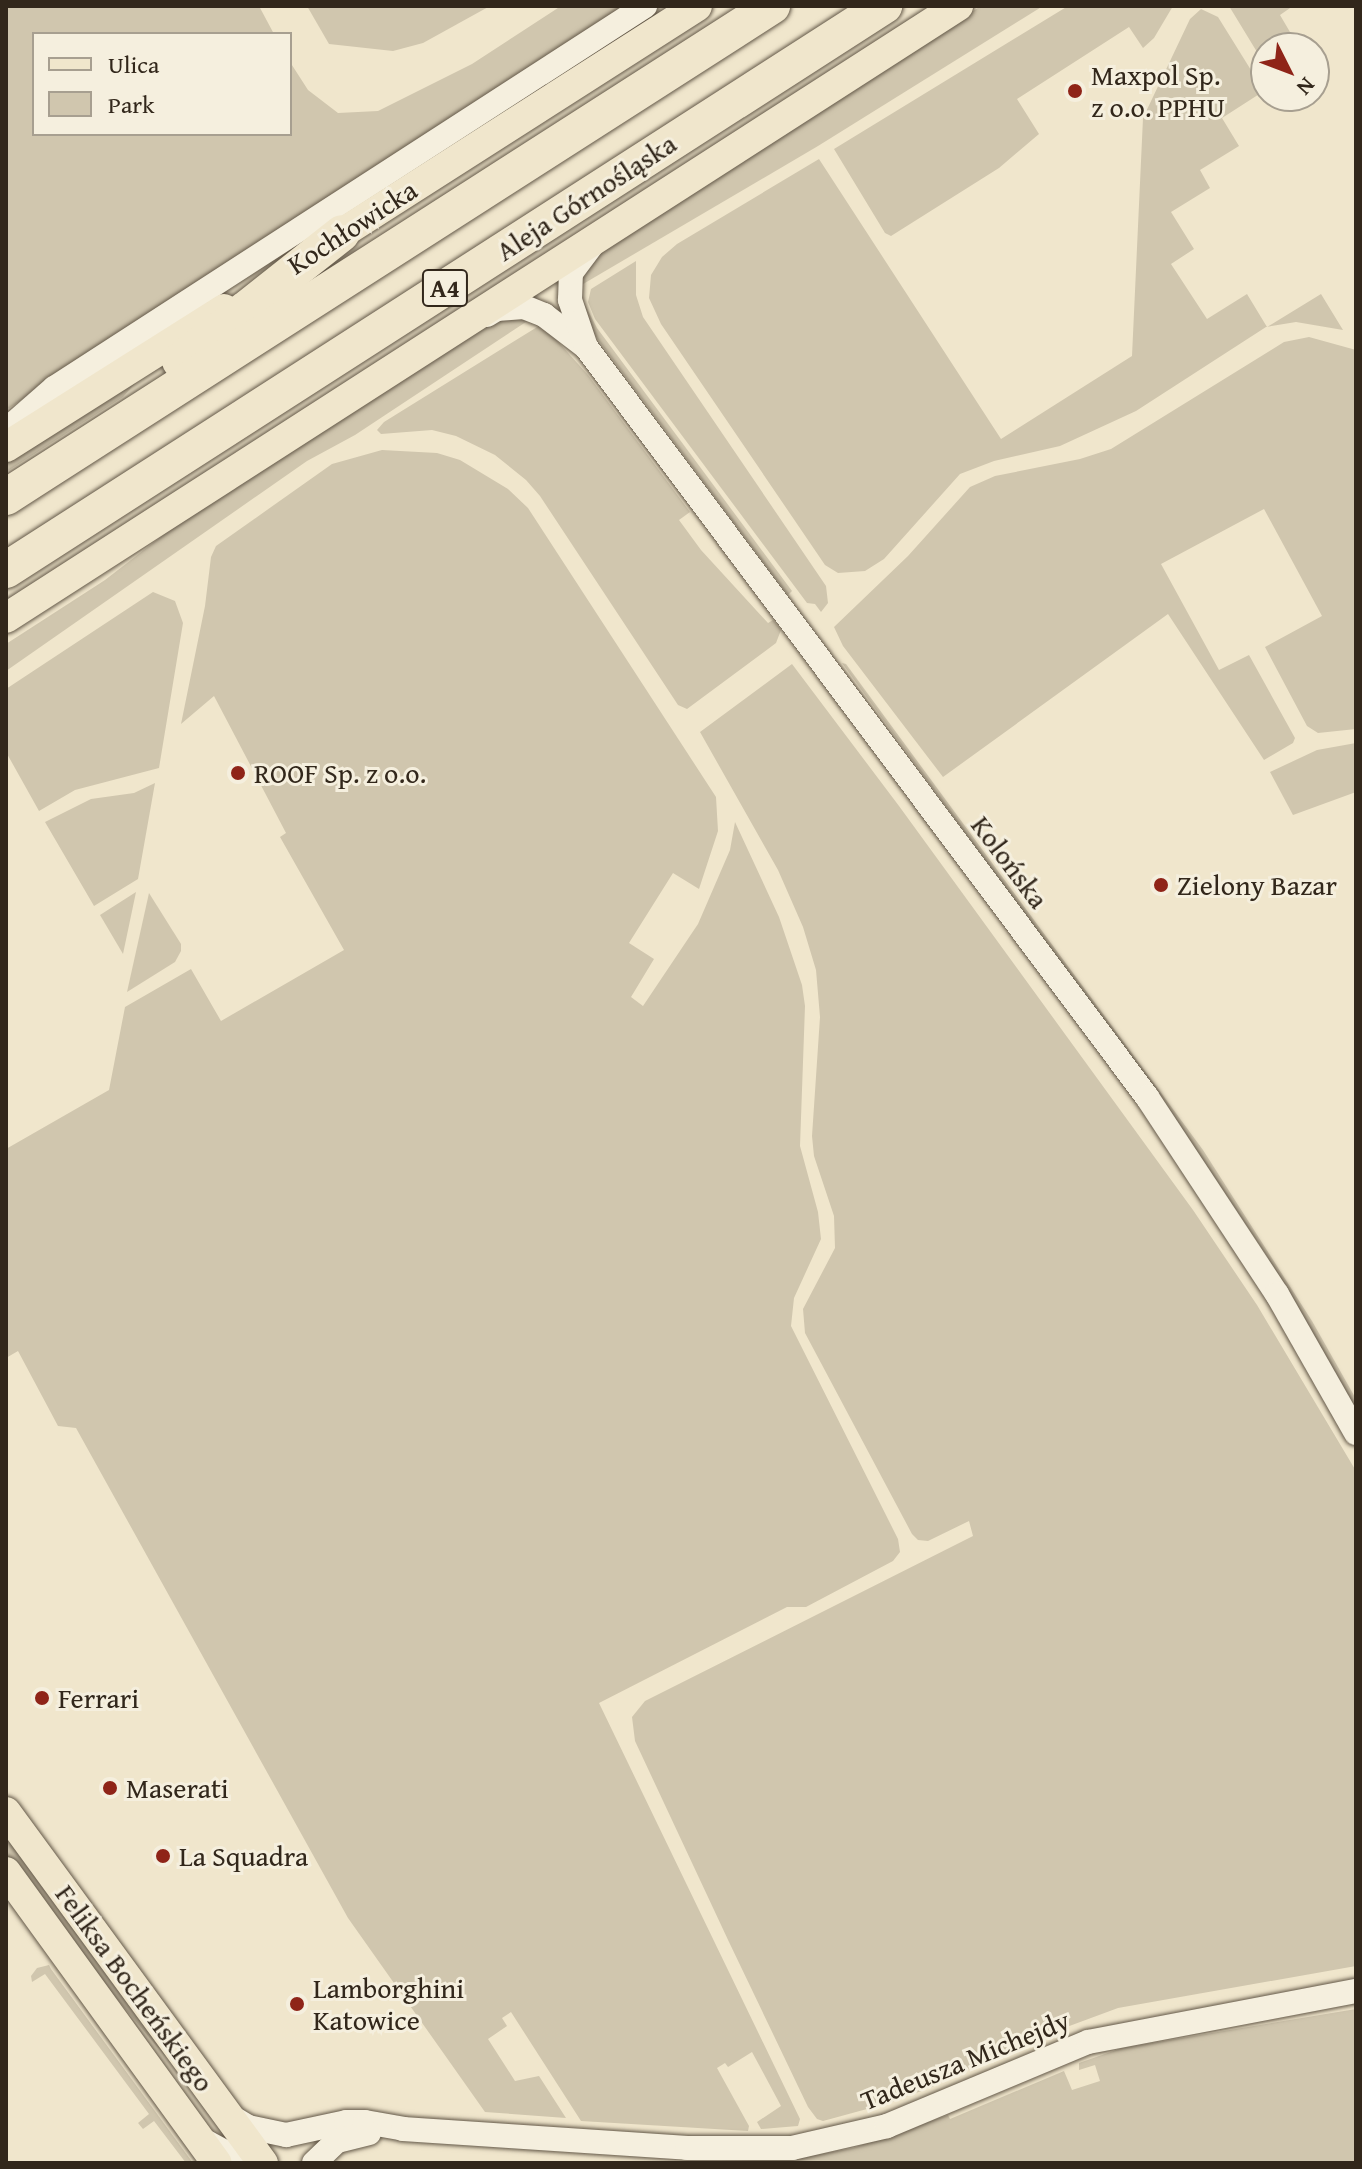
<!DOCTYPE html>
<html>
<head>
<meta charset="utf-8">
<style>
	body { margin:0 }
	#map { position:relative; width:1362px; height:2169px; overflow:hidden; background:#f0e6cc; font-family:"Gentium Book Plus",serif }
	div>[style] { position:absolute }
	.green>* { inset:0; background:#d0c6ae }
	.roads { filter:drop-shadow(0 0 2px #625747) drop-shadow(0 0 2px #625747) }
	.minor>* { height:24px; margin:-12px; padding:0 12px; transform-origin:12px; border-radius:12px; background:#f5efde }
	.major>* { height:30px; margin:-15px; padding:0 15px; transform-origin:15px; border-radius:15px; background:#f0e6cc }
	.highway>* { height:36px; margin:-18px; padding:0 18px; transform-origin:18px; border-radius:18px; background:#f0e6cc }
	.dots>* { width:22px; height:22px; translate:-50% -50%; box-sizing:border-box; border:4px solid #f5efde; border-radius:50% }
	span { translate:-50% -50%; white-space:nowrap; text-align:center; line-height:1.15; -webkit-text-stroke:6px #f5efde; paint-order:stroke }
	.shield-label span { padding:2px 6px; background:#f5efde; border:2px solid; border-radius:6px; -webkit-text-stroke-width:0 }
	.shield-label { font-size:26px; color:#32271b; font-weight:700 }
	.poi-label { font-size:28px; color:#32271b }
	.left { translate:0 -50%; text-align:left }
	.street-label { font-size:28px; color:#32271b }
	.frame { position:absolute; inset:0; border:8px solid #32271b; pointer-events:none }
	.legend { position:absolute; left:32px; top:32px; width:260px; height:104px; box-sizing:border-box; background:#f5efde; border:2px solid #a79f90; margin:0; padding:10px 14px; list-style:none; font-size:24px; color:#32271b }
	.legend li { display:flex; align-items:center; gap:16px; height:40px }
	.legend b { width:40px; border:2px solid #a79f90 }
	.north { position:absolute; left:1250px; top:32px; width:80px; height:80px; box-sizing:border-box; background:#f5efde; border:2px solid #a79f90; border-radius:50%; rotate:132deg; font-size:22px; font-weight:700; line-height:32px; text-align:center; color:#32271b }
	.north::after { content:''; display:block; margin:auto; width:28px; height:36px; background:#8f2418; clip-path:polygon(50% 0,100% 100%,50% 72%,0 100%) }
</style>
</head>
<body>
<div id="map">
	<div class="green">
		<div style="clip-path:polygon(6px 6px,259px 6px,274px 34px,34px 34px,34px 134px,290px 134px,290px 62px,308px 90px,338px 113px,378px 111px,472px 64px,561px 6px,628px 6px,6px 410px)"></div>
		<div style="clip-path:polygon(307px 6px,490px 6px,423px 43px,393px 51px,329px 44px)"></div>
		<div style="clip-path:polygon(981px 6px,1043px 6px,818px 146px,578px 287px,583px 268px,596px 251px)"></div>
		<div style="clip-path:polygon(1068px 6px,1173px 6px,1154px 38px,1143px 48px,1129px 27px,1017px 99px,1039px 134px,999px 168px,891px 236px,885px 233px,834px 149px)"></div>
		<div style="clip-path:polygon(1229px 6px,1293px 6px,1280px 15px,1290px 32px,1257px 52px)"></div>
		<div style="clip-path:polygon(1201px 9px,1218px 17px,1264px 91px,1222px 118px,1239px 146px,1200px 170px,1210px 188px,1171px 212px,1194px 249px,1171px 264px,1207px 319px,1247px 294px,1267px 327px,1321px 294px,1343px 330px,1296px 322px,1266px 327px,1136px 411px,1060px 446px,994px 461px,960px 474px,884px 559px,865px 571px,838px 573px,825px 565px,661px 324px,649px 298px,651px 275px,662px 257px,677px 244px,819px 159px,1001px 439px,1132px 356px,1143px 118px,1190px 19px)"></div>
		<div style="clip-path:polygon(636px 261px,636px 295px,643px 317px,826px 586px,828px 603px,821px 612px,815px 604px,807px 603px,595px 319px,588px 302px,591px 289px)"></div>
		<div style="clip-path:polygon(583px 301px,597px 328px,792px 591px,788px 595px,588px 326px)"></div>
		<div style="clip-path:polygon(532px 318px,355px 435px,307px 461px,6px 671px,6px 644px,105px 580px,188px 516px,487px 322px)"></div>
		<div style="clip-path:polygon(542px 324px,588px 375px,690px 512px,679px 520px,701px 550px,768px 623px,773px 620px,781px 630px,776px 643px,687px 709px,678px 705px,540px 496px,526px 480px,495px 455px,456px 436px,432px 430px,381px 434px,377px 430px,384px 422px)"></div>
		<div style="clip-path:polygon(1309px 337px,1356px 350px,1356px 729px,1318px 733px,1307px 726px,1265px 647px,1322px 616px,1264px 509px,1161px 564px,1219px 670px,1249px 655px,1295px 738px,1293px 743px,1264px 760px,1168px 614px,943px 777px,843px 646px,834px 627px,908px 556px,970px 487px,995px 476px,1080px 459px,1111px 449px,1284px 342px)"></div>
		<div style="clip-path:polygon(139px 379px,123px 397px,6px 472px,6px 463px)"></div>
		<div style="clip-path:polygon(382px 450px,437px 453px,460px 460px,508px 489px,528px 508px,716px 797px,718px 831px,699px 889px,673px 873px,629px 943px,654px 959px,631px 997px,643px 1006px,698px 924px,730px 850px,735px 822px,779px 917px,802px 985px,805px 1006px,800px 1146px,818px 1212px,821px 1239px,794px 1298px,791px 1326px,898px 1539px,900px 1552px,893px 1561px,806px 1607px,787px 1607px,599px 1703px,800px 2119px,798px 2126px,761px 2129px,757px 2122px,781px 2106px,752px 2052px,728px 2067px,725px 2063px,717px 2068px,749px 2126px,748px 2131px,581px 2121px,511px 2012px,502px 2018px,507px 2026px,488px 2039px,515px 2081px,539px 2076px,566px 2118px,485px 2112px,348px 1918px,76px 1428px,58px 1426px,18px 1351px,6px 1358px,6px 1149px,109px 1090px,125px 1007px,191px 969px,221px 1021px,344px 950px,280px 837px,286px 833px,214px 696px,181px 724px,205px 606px,211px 557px,216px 546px,332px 464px)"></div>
		<div style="clip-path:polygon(153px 592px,175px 601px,183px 623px,159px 768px,75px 790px,39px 811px,6px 752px,6px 689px)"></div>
		<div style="clip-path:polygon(842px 663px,846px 664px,1203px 1150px,1312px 1321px,1356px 1399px,1356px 1410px,1267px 1256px,1201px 1157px)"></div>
		<div style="clip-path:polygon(792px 664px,899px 806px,1193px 1210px,1257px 1305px,1356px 1471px,1356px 1966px,1118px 2008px,1037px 2038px,932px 2087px,889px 2103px,823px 2121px,817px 2119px,808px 2107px,729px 1942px,635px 1741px,632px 1717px,645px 1701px,973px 1536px,969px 1521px,928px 1541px,918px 1540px,912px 1534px,805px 1333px,803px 1309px,835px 1248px,834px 1216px,814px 1156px,812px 1136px,820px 1017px,816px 970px,803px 927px,778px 870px,700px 732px)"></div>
		<div style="clip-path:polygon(1356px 743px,1356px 792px,1293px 815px,1270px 772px,1317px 750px)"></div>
		<div style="clip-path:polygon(155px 783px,138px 879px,94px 906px,45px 822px,91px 799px,134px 793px)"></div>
		<div style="clip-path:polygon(136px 892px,123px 954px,100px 915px)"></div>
		<div style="clip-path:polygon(149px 893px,181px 944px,181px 951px,175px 962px,127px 992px)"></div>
		<div style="clip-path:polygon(6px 1831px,168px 2056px,165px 2056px,85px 1961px,6px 1854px)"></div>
		<div style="clip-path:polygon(49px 1965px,51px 1969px,193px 2163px,186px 2163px,154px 2121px,143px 2129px,138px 2123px,149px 2114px,45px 1974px,32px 1982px,31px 1976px,37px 1968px)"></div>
		<div style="clip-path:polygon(1356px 2009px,1356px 2163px,720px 2163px,719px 2161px,795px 2159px,853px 2148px,948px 2115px,950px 2119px,1064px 2071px,1072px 2090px,1100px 2081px,1095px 2065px,1079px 2070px,1079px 2063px,1122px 2048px)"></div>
	</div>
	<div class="roads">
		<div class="minor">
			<div style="left:487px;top:315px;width:12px;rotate:-31deg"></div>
			<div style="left:497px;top:309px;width:27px;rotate:-4deg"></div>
			<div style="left:524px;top:307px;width:22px;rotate:22deg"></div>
			<div style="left:544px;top:315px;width:53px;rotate:37.3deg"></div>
			<div style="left:586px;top:347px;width:937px;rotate:53.2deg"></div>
			<div style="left:1147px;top:1097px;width:236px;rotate:56.6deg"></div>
			<div style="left:1277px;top:1294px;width:160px;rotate:60.4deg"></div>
			<div style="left:586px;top:347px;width:50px;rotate:-108.8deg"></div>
			<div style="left:570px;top:300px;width:27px;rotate:-88deg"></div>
			<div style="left:571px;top:273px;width:34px;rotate:-53deg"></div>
			<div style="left:6px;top:430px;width:64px;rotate:-41.2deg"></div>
			<div style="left:54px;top:388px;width:704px;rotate:-32.88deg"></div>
			<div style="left:230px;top:2116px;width:21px;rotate:31deg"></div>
			<div style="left:248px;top:2127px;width:39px;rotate:12deg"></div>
			<div style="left:286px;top:2135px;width:61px;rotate:-12.2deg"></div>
			<div style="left:346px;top:2122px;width:19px"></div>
			<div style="left:365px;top:2122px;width:39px;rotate:10deg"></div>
			<div style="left:403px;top:2129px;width:285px;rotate:3.8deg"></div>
			<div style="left:687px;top:2148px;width:105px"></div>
			<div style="left:792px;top:2148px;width:98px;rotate:-13deg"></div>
			<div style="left:887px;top:2126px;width:218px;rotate:-22.7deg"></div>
			<div style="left:1088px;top:2042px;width:273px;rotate:-10.8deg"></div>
			<div style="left:203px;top:2140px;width:48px;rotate:28.7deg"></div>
			<div style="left:314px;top:2163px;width:32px;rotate:-44deg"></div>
			<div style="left:337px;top:2141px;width:33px;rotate:-14deg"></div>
		</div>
		<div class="major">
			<div style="left:322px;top:246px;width:445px;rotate:-32.6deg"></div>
			<div style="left:6px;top:447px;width:258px;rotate:-32.3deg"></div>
			<div style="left:6px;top:618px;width:1132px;rotate:-32.74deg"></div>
			<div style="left:6px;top:1812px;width:435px;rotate:53.8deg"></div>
			<div style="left:6px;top:1872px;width:359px;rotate:54.1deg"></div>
		</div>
		<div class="highway">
			<div style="left:180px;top:361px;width:206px;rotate:-38.3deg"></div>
			<div style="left:6px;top:497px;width:910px;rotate:-32.66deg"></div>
			<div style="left:6px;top:570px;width:1044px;rotate:-32.72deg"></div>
		</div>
	</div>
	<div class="dots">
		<div style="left:1075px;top:91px;background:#8f2418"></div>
		<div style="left:238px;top:773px;background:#8f2418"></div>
		<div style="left:1161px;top:885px;background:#8f2418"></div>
		<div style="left:42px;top:1698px;background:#8f2418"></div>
		<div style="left:110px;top:1788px;background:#8f2418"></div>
		<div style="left:163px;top:1856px;background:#8f2418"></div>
		<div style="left:297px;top:2004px;background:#8f2418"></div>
	</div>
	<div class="shield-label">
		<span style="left:445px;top:288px">A4</span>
	</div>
	<div class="poi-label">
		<span class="left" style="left:1091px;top:91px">Maxpol Sp.<br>z o.o. PPHU</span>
		<span class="left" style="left:254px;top:773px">ROOF Sp. z o.o.</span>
		<span class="left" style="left:1177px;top:885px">Zielony Bazar</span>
		<span class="left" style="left:58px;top:1698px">Ferrari</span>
		<span class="left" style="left:126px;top:1788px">Maserati</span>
		<span class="left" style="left:179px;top:1856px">La Squadra</span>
		<span class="left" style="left:313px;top:2004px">Lamborghini<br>Katowice</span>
	</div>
	<div class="street-label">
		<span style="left:586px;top:197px;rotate:-33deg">Aleja Górnośląska</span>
		<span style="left:352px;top:227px;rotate:-33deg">Kochłowicka</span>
		<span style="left:1010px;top:862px;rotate:53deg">Kolońska</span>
		<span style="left:135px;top:1988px;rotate:54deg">Feliksa Bocheńskiego</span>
		<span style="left:965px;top:2060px;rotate:-22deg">Tadeusza Michejdy</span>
	</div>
	<div class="frame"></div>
	<ul class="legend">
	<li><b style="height:10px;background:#f0e6cc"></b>Ulica</li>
	<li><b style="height:22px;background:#d0c6ae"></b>Park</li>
	</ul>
	<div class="north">N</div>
</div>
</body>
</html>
